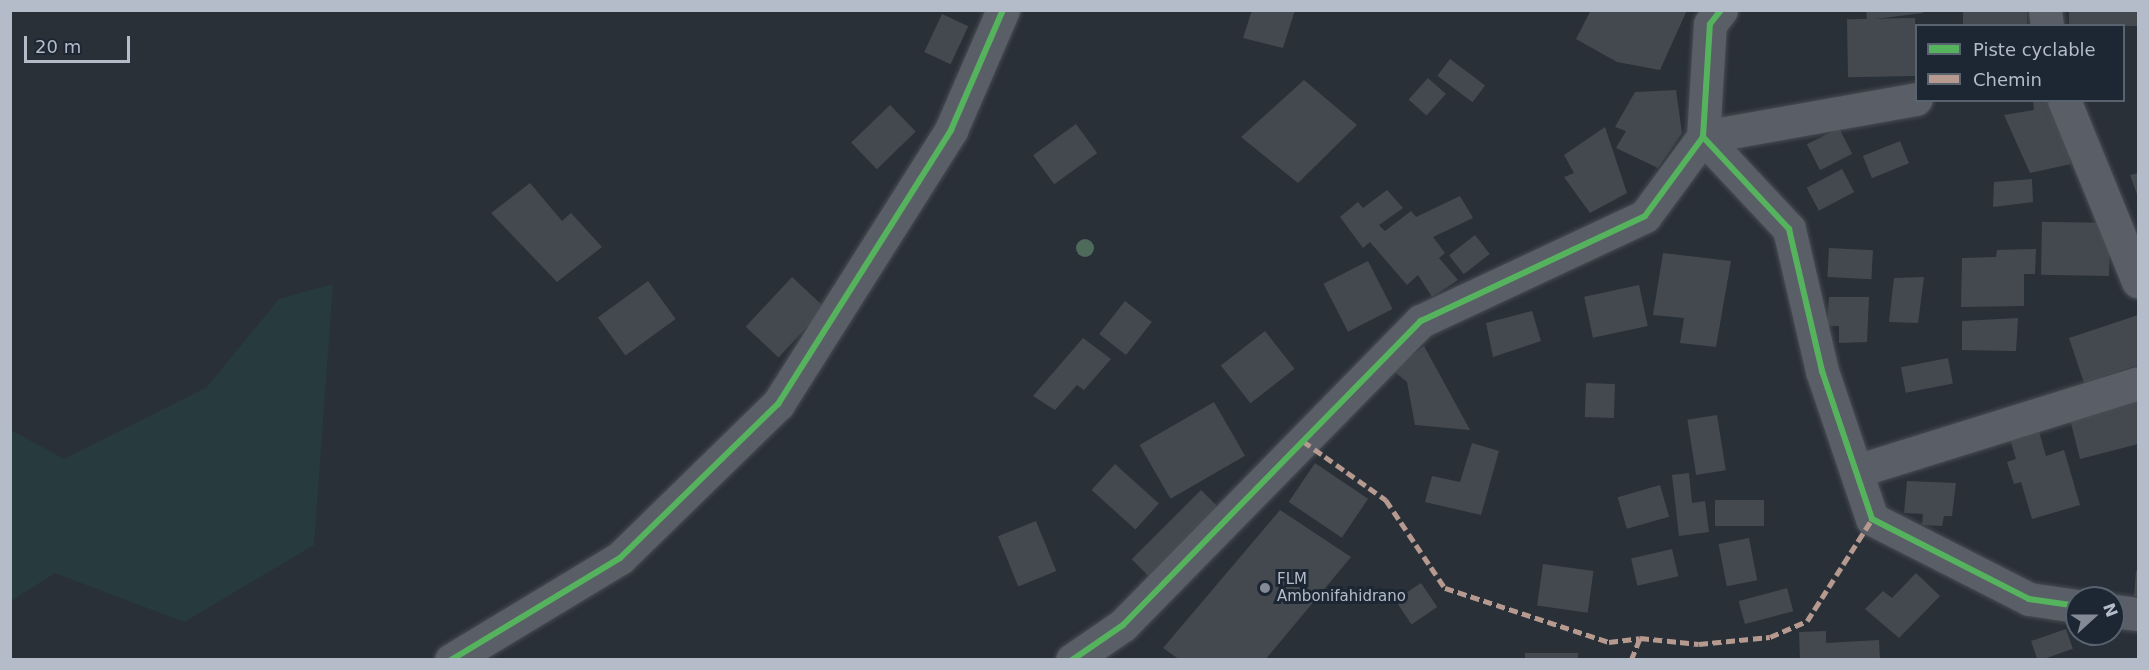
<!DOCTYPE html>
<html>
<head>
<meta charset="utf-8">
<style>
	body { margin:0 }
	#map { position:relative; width:2149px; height:670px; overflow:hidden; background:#2a3038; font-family:"DejaVu Sans",sans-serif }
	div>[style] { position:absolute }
	.green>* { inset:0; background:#273a3e }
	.building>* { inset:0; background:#444950; transform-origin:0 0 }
	.roads { filter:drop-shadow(0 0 2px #484c53) drop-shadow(0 0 2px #484c53) }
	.minor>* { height:33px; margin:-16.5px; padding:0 16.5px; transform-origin:16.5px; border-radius:16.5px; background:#5a5e66 }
	.quiet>* { height:4.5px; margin-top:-2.25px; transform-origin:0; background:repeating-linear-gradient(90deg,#b69a8f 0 9px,transparent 0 13.5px) }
	.cycleway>* { height:6px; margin:-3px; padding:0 3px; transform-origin:3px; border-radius:3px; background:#56b35d }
	.trees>* { width:18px; height:18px; margin:-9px; border-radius:50%; background:#4e6a5a }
	.dots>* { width:16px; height:16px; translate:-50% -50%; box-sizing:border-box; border:3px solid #1d2633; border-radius:50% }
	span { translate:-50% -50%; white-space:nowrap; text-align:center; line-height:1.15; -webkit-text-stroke:6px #1d2633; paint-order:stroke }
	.poi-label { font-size:15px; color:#b4bcc9 }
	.left { translate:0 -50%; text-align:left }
	.frame { position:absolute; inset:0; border:12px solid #b4bcc9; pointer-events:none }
	.legend { position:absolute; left:1915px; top:24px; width:210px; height:78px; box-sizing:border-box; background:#1d2633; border:2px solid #59626f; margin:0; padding:8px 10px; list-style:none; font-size:18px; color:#b4bcc9 }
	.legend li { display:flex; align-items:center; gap:12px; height:30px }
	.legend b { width:30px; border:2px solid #59626f }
	.north { position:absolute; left:2065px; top:586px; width:60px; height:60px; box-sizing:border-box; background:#1d2633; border:2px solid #59626f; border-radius:50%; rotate:69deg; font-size:16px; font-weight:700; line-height:24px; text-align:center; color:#b4bcc9 }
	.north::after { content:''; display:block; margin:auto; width:21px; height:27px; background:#848b96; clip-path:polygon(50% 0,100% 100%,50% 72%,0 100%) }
	.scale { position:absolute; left:24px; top:36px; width:106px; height:27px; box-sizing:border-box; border:3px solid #b4bcc9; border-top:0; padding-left:8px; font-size:18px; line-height:21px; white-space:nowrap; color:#b4bcc9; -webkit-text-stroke:4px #1d2633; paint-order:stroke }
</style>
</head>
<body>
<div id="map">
	<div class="green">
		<div style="clip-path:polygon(333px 284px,314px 545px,184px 622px,55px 573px,11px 601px,11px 430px,64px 459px,207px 387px,279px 299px)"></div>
	</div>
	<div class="building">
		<div style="clip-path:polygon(1252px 10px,1295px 10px,1283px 48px,1243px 38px)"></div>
		<div style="clip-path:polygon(1591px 10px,1687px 10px,1660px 70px,1617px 62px,1576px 39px)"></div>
		<div style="clip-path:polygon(1866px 10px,1922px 10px,1923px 13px,1867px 20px)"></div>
		<div style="left:1963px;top:10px;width:64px;height:15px"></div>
		<div style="left:2069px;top:10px;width:69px;height:16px"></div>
		<div style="left:942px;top:14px;width:29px;height:42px;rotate:25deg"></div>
		<div style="left:1915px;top:18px;width:58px;height:68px;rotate:89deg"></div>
		<div style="left:1450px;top:59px;width:44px;height:21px;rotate:37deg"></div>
		<div style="left:1428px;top:78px;width:24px;height:29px;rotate:42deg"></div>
		<div style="clip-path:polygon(1304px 80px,1357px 125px,1298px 183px,1241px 137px)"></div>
		<div style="clip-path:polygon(1676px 90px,1682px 133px,1658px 168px,1616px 148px,1626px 131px,1615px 127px,1635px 92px)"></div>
		<div style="clip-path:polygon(2033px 100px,2057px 100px,2071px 164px,2030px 173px,2004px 115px,2034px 110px)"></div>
		<div style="left:890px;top:105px;width:37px;height:54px;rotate:46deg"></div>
		<div style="left:1076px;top:124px;width:36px;height:53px;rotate:54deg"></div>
		<div style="clip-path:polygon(1605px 127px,1627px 193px,1590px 213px,1564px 177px,1574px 173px,1564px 155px)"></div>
		<div style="left:1839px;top:128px;width:29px;height:36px;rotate:63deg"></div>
		<div style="left:1900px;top:141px;width:24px;height:40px;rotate:68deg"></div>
		<div style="left:1842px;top:169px;width:26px;height:40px;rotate:62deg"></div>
		<div style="clip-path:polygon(2138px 173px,2138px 197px,2130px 175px)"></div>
		<div style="clip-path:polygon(2032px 179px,2033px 202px,1993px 207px,1994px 182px)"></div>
		<div style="clip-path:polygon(530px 183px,562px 221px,571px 213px,602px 247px,557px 282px,491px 213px)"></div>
		<div style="clip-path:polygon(1387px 190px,1403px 208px,1379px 225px,1385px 231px,1411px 211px,1416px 217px,1460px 196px,1473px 218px,1433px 237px,1445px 253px,1439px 258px,1458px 280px,1432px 297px,1418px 275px,1407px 285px,1370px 242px,1363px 248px,1340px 217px,1358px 202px,1363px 208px)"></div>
		<div style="left:2110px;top:223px;width:53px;height:68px;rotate:91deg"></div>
		<div style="left:1475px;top:235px;width:24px;height:33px;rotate:52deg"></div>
		<div style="left:1829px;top:248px;width:44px;height:29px;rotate:3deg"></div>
		<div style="clip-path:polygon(2036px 249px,2035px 274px,2024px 274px,2024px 306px,1961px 307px,1962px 258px,1996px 257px,1997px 250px)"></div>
		<div style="clip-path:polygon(1663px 253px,1731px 261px,1716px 347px,1680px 343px,1684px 318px,1653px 315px)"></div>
		<div style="left:1368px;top:261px;width:54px;height:50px;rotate:63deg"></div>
		<div style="left:792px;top:277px;width:45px;height:68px;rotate:43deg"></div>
		<div style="clip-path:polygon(1924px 277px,1918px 323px,1889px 322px,1894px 278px)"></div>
		<div style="left:648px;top:281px;width:47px;height:62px;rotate:54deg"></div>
		<div style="left:1639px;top:285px;width:42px;height:56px;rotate:78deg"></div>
		<div style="clip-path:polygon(1829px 297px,1869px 297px,1867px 342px,1839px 343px,1839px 326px,1827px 326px)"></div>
		<div style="left:1125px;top:301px;width:34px;height:42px;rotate:38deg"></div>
		<div style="clip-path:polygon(1532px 311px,1541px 341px,1493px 357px,1486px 323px)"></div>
		<div style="clip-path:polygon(2138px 315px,2138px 365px,2084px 383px,2069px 338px)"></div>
		<div style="clip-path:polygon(2018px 318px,2016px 351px,1962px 350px,1962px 321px)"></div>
		<div style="left:1265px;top:331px;width:48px;height:56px;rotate:52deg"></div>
		<div style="clip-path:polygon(1083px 338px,1111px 359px,1084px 390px,1077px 385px,1055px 410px,1033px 396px)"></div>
		<div style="clip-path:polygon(1424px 346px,1470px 430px,1415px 425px,1407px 382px,1392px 370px)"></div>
		<div style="left:1948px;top:358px;width:26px;height:48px;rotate:79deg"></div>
		<div style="left:1615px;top:384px;width:34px;height:29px;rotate:92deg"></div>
		<div style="clip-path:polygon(2138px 393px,2138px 444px,2080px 459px,2070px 419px)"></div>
		<div style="left:1214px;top:402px;width:62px;height:86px;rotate:60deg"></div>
		<div style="left:1717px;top:415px;width:56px;height:30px;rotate:81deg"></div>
		<div style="clip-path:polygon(2038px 428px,2046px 456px,2064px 450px,2080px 505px,2032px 519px,2021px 482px,2014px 484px,2007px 462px,2016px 459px,2009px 436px)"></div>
		<div style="clip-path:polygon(1472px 443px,1499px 451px,1481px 515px,1425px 502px,1432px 476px,1460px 482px)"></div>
		<div style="left:1315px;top:463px;width:64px;height:47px;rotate:34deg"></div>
		<div style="left:1115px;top:464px;width:59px;height:35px;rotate:42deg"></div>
		<div style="clip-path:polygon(1689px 473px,1692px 503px,1705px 501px,1709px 532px,1679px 536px,1672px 475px)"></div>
		<div style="clip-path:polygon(1907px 481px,1956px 483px,1952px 516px,1944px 516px,1942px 526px,1922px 525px,1923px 514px,1904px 513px)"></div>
		<div style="left:1660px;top:485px;width:33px;height:44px;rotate:74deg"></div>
		<div style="left:1201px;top:490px;width:34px;height:98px;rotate:45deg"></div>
		<div style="left:1764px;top:500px;width:26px;height:49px;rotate:90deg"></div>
		<div style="clip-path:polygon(1280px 510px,1351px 557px,1265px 660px,1180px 660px,1163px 648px)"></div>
		<div style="left:1036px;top:521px;width:54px;height:41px;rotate:68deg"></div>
		<div style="left:1749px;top:538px;width:43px;height:31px;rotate:79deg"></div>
		<div style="left:1672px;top:549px;width:28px;height:42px;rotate:77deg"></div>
		<div style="left:1543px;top:564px;width:51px;height:42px;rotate:8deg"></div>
		<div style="clip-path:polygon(2136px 571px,2138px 571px,2138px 596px,2134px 596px)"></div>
		<div style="clip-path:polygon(1916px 573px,1940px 596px,1899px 638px,1865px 609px,1883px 591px,1892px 598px)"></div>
		<div style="left:1421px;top:583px;width:29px;height:31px;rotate:56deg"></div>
		<div style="left:1787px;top:588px;width:24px;height:50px;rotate:75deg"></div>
		<div style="left:2066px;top:629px;width:21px;height:37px;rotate:71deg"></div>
		<div style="clip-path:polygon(1826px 631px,1826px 643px,1879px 640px,1880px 660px,1800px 660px,1799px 632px)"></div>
		<div style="left:1525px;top:653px;width:53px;height:7px"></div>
	</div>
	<div class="roads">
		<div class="minor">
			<div style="left:2045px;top:10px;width:16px;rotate:83deg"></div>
			<div style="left:2064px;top:100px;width:196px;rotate:67.8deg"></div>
			<div style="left:1703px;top:137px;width:126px;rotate:46.9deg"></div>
			<div style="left:1789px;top:229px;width:146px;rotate:76.9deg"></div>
			<div style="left:1822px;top:371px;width:156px;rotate:71.3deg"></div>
			<div style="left:1872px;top:519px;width:176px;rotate:27deg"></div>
			<div style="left:2029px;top:599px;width:49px;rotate:8.3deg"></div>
			<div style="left:1703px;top:137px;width:216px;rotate:-10.1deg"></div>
			<div style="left:1856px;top:471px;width:295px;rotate:-17.3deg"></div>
			<div style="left:2113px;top:611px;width:25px;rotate:7deg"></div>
			<div style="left:451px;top:660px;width:197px;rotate:-31.1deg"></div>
			<div style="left:620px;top:558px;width:221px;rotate:-44.3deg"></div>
			<div style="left:778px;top:404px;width:324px;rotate:-57.7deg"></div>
			<div style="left:951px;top:130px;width:131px;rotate:-66.6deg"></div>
			<div style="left:1072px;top:660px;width:62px;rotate:-34.5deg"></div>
			<div style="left:1123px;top:625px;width:426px;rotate:-45.6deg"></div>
			<div style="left:1421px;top:321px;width:247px;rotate:-25.1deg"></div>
			<div style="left:1645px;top:216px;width:98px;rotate:-53.7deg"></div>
			<div style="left:1703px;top:137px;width:113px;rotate:-86.5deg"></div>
			<div style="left:1710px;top:24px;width:18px;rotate:-52deg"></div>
		</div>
	</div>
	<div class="quiet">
		<div style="left:1303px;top:441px;width:102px;rotate:35.4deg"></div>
		<div style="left:1386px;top:500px;width:106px;rotate:56.2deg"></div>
		<div style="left:1445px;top:588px;width:173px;rotate:18.2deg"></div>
		<div style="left:1609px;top:642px;width:31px;rotate:-7deg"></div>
		<div style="left:1640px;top:638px;width:59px;rotate:5.8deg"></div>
		<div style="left:1699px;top:644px;width:71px;rotate:-5.6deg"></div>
		<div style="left:1770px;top:637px;width:40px;rotate:-23.4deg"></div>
		<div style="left:1807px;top:621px;width:121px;rotate:-57.5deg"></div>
		<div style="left:1631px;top:660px;width:24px;rotate:-68deg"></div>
	</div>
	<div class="cycleway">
		<div style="left:1703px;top:137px;width:126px;rotate:46.9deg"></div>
		<div style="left:1789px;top:229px;width:146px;rotate:76.9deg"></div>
		<div style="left:1822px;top:371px;width:156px;rotate:71.3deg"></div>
		<div style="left:1872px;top:519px;width:176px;rotate:27deg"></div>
		<div style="left:2029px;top:599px;width:49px;rotate:8.3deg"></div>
		<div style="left:451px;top:660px;width:197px;rotate:-31.1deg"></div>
		<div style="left:620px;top:558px;width:221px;rotate:-44.3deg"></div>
		<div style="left:778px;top:404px;width:324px;rotate:-57.7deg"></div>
		<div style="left:951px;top:130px;width:131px;rotate:-66.6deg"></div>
		<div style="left:1072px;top:660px;width:62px;rotate:-34.5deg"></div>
		<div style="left:1123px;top:625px;width:426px;rotate:-45.6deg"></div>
		<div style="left:1421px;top:321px;width:247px;rotate:-25.1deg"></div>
		<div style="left:1645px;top:216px;width:98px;rotate:-53.7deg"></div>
		<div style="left:1703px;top:137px;width:113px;rotate:-86.5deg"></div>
		<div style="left:1710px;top:24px;width:18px;rotate:-52deg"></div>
	</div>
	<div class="trees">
		<div style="left:1085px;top:248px"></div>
	</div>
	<div class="dots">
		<div style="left:1265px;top:588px;background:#848b96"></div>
	</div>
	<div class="poi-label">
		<span class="left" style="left:1277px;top:588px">FLM<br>Ambonifahidrano</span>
	</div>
	<div class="frame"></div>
	<ul class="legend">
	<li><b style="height:8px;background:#56b35d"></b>Piste cyclable</li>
	<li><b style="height:8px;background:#b69a8f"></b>Chemin</li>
	</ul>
	<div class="north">N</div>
	<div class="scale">20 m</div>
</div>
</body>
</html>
